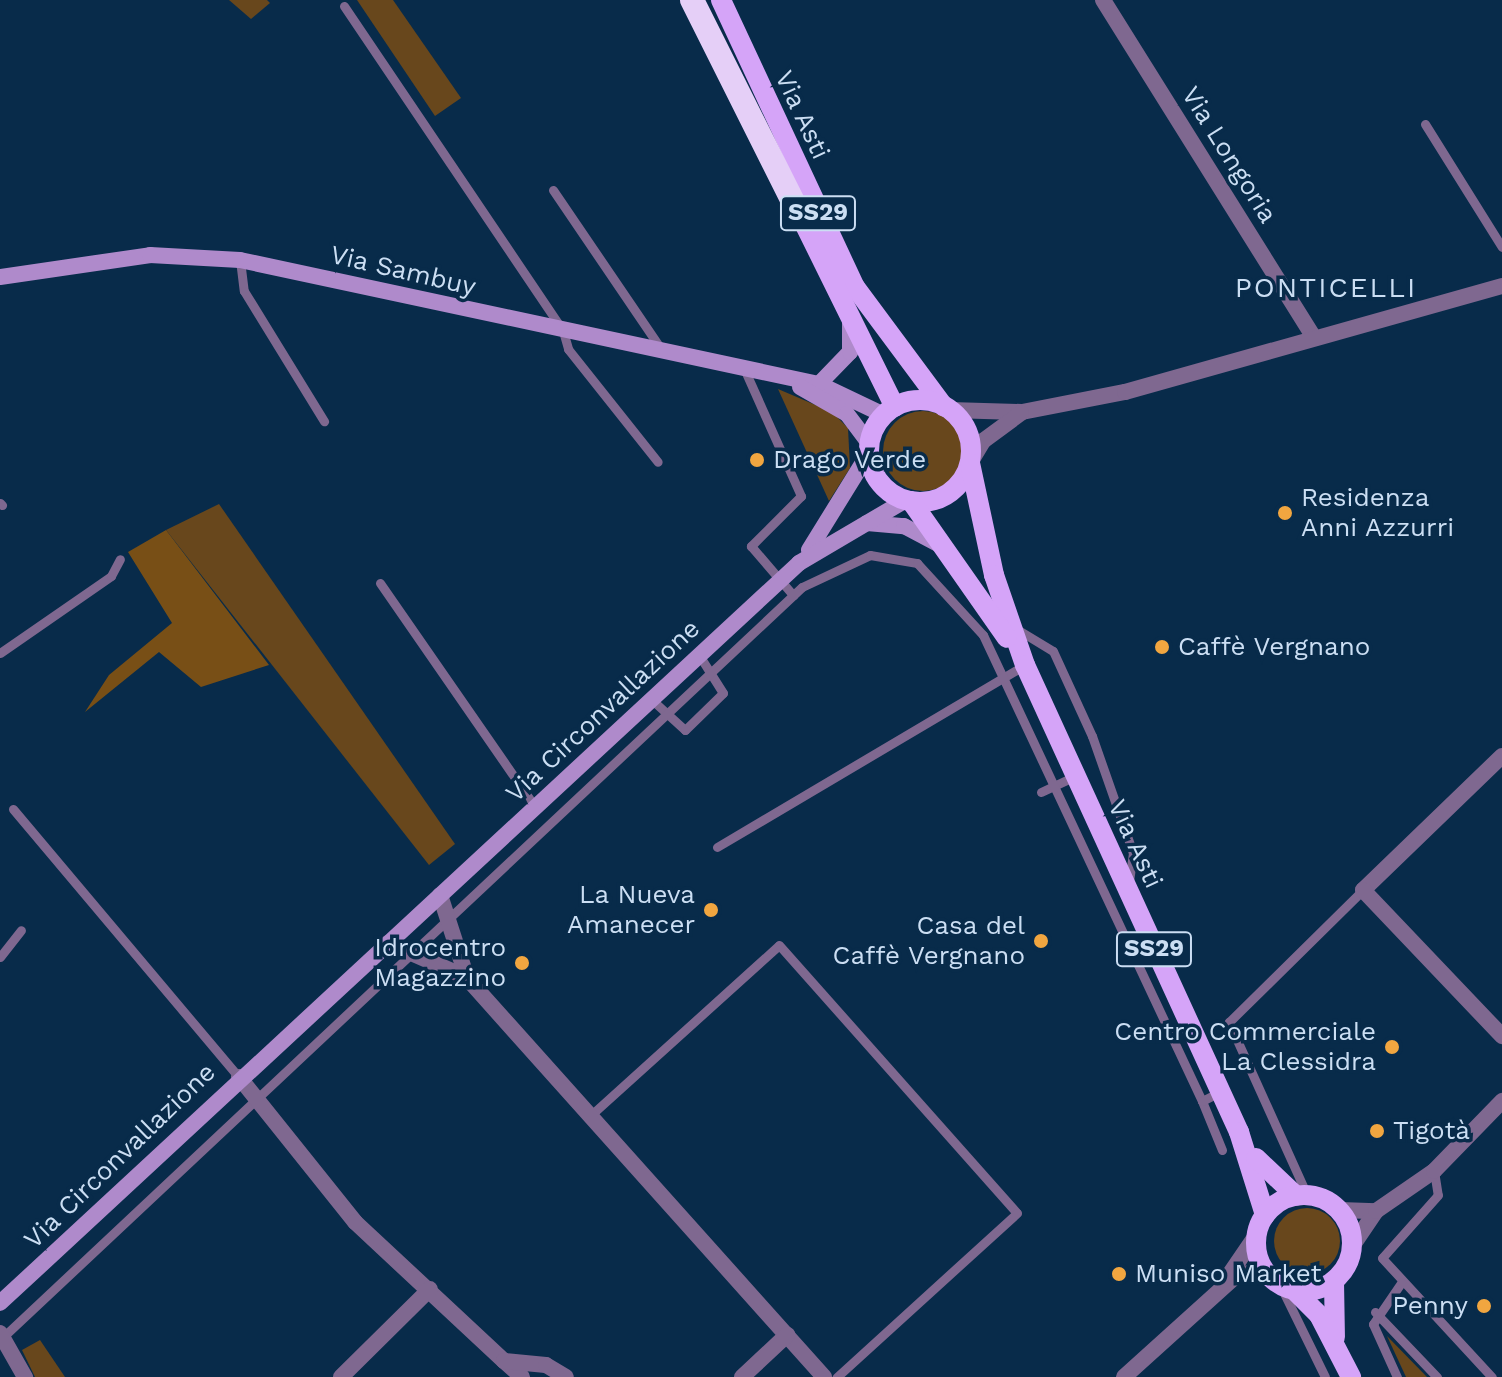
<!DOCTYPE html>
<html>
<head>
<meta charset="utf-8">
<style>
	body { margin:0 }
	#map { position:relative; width:1502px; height:1377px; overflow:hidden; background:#082b4a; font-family:"Work Sans",sans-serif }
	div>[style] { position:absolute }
	.green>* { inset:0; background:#68471c }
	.round { border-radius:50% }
	.forest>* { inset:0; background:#784f16 }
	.lane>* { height:9px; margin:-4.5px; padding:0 4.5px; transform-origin:4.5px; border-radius:4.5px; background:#7f6890 }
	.street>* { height:16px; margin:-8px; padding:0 8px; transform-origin:8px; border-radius:8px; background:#7f6890 }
	.secondary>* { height:16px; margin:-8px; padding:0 8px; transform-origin:8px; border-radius:8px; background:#af8acb }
	.primary>* { height:20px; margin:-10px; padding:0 10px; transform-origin:10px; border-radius:10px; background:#d5a4f8 }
	.primary>.ring { margin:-10px; padding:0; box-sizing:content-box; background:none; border:20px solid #d5a4f8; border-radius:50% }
	.highway>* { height:24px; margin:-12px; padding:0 12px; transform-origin:12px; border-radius:12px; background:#e5cff7 }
	.dots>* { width:22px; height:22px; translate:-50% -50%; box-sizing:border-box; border:4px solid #082b4a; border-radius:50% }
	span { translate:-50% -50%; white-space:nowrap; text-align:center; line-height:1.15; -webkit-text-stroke:7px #082b4a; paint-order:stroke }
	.shield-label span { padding:2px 6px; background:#082b4a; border:2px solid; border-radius:6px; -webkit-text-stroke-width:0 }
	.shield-label { font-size:24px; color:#cbdef3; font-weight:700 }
	.street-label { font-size:26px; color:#cbdef3 }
	.poi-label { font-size:26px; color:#cbdef3 }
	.left { translate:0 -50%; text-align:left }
	.right { translate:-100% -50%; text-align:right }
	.neighbourhood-label { font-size:28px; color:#cbdef3; letter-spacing:2px }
</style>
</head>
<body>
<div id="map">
	<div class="green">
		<div style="clip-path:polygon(229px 0,267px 0,270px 3px,251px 19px)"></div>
		<div style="clip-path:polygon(357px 0,393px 0,461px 98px,435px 116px)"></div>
		<div style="clip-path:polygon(778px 389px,832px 412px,848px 428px,850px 468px,829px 501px)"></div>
		<div class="round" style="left:883px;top:411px;width:80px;height:80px"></div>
		<div style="clip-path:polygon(219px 504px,455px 844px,429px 865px,166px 530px)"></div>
		<div class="round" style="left:1274px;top:1208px;width:66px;height:66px"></div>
		<div style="clip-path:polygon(1387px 1336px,1427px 1377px,1406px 1377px)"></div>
		<div style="clip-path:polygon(40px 1340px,65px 1377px,35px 1377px,22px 1350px)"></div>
	</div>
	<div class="forest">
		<div style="clip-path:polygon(166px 530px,269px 665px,201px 687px,159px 652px,85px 712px,109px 675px,172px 623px,128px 552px)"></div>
	</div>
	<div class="lane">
		<div style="left:344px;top:6px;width:392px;rotate:56deg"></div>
		<div style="left:563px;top:331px;width:19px;rotate:74deg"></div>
		<div style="left:568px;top:349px;width:144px;rotate:51.5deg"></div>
		<div style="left:1425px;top:124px;width:145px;rotate:58deg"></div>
		<div style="left:553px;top:190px;width:196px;rotate:55.8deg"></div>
		<div style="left:240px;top:260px;width:31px;rotate:83deg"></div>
		<div style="left:244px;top:291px;width:153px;rotate:58.4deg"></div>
		<div style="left:746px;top:373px;width:135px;rotate:65.9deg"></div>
		<div style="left:801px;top:496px;width:71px;rotate:135deg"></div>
		<div style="left:751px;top:546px;width:65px;rotate:49.4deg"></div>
		<div style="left:0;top:503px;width:3px;rotate:45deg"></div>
		<div style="left:380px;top:583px;width:272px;rotate:55.3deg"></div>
		<div style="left:1015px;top:628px;width:44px;rotate:31.2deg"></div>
		<div style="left:1053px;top:651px;width:94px;rotate:65.4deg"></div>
		<div style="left:1092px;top:736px;width:124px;rotate:70.7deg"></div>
		<div style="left:1133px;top:853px;width:27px;rotate:98deg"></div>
		<div style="left:0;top:653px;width:135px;rotate:-34.7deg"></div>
		<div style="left:111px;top:576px;width:19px;rotate:-62deg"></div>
		<div style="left:651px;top:699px;width:46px;rotate:42.4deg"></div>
		<div style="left:685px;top:730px;width:53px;rotate:-44.2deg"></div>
		<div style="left:723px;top:693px;width:45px;rotate:-122.3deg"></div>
		<div style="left:1041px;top:792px;width:38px;rotate:-25deg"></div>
		<div style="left:13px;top:809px;width:351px;rotate:49.9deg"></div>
		<div style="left:717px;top:847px;width:358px;rotate:-30.6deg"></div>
		<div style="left:0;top:957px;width:34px;rotate:-52deg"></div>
		<div style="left:1202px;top:1101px;width:53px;rotate:67.8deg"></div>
		<div style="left:591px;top:1115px;width:253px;rotate:-42.1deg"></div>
		<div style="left:779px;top:945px;width:358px;rotate:48.4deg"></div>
		<div style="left:1017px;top:1213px;width:244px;rotate:137.7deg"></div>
		<div style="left:1434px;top:1171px;width:24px;rotate:81deg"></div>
		<div style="left:1438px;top:1195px;width:84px;rotate:131.6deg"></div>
		<div style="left:1382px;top:1258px;width:162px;rotate:47.3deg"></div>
		<div style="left:1307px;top:1195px;width:190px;rotate:-114.3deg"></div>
		<div style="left:1229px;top:1022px;width:188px;rotate:-44.6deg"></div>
		<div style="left:1280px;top:1285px;width:102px;rotate:63.9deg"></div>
		<div style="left:1375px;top:1312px;width:90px;rotate:46.4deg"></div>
		<div style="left:3px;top:1337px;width:1096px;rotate:-43.19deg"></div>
		<div style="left:802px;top:587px;width:75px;rotate:-25.2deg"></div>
		<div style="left:870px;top:555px;width:48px;rotate:9.7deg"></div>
		<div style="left:917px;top:563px;width:98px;rotate:47.5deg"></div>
		<div style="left:983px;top:635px;width:515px;rotate:64.83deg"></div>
		<div style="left:1202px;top:1101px;width:20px;rotate:-27deg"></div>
		<div style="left:1397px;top:1377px;width:58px;rotate:-114.4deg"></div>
		<div style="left:1373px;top:1324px;width:50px;rotate:-55.7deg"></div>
	</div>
	<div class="street">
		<div style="left:1103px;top:0;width:396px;rotate:58deg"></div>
		<div style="left:950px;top:410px;width:72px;rotate:1.6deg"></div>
		<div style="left:1022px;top:412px;width:105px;rotate:-11deg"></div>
		<div style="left:1125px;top:392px;width:392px;rotate:-15.7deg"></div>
		<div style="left:970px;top:463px;width:26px;rotate:-59deg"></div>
		<div style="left:983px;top:441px;width:47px;rotate:-36.4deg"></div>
		<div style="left:1502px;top:756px;width:193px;rotate:136deg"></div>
		<div style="left:1363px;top:890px;width:202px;rotate:46.4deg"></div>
		<div style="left:440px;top:895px;width:84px;rotate:72deg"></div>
		<div style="left:388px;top:943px;width:85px;rotate:23.6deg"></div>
		<div style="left:466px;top:977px;width:537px;rotate:48.17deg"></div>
		<div style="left:239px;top:1077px;width:186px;rotate:51.3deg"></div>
		<div style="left:355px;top:1222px;width:204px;rotate:43deg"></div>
		<div style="left:1340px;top:1210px;width:36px;rotate:2deg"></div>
		<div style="left:1353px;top:1245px;width:41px;rotate:-55.9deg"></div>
		<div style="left:1376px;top:1211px;width:70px;rotate:-34.6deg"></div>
		<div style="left:1434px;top:1171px;width:98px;rotate:-45.8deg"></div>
		<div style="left:1227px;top:1278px;width:53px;rotate:-55.7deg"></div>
		<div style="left:0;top:1333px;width:51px;rotate:60.4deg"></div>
		<div style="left:341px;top:1377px;width:125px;rotate:-44.7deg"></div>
		<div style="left:522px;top:1377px;width:24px;rotate:-138deg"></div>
		<div style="left:504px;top:1361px;width:42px;rotate:5.4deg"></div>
		<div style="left:546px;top:1365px;width:23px;rotate:31deg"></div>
		<div style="left:742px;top:1377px;width:62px;rotate:-43deg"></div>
		<div style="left:1124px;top:1377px;width:154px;rotate:-42.1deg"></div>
		<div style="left:1238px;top:1274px;width:28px;rotate:-4deg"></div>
	</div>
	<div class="secondary">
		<div style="left:0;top:277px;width:152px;rotate:-8.3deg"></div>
		<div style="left:150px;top:255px;width:90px;rotate:3.2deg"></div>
		<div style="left:240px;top:260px;width:592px;rotate:12.09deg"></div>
		<div style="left:819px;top:384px;width:72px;rotate:25.5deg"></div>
		<div style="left:819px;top:384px;width:45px;rotate:-45.9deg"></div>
		<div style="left:850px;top:352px;width:29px;rotate:-90deg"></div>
		<div style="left:800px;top:387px;width:54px;rotate:29.9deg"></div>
		<div style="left:847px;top:414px;width:38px;rotate:53deg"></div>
		<div style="left:867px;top:523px;width:37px;rotate:5deg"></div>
		<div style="left:904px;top:526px;width:40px;rotate:28deg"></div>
		<div style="left:809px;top:550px;width:114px;rotate:-58.3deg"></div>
		<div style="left:0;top:1303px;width:1089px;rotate:-42.8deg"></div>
		<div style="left:799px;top:563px;width:124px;rotate:-30.5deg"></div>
	</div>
	<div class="primary">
		<div style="left:721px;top:0;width:317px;rotate:65deg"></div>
		<div style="left:855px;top:287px;width:149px;rotate:53.4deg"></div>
		<div style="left:795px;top:205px;width:225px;rotate:63.7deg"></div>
		<div class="ring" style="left:869px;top:400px;width:82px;height:82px"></div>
		<div style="left:970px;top:463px;width:115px;rotate:77.9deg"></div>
		<div style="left:994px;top:575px;width:95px;rotate:71deg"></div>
		<div style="left:1025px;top:665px;width:514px;rotate:65.38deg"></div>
		<div style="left:1239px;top:1132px;width:87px;rotate:72.6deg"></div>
		<div style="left:911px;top:501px;width:167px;rotate:55deg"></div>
		<div style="left:1256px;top:1158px;width:55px;rotate:43.5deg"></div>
		<div class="ring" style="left:1256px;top:1195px;width:76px;height:76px"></div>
		<div style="left:1334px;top:1282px;width:55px;rotate:89deg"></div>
		<div style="left:1295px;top:1291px;width:34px;rotate:45deg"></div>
		<div style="left:1319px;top:1315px;width:70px;rotate:62.7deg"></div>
	</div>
	<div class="highway">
		<div style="left:692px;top:0;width:241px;rotate:63.4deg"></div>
	</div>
	<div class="dots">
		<div style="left:757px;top:460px;background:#f1a640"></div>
		<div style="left:1285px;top:513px;background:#f1a640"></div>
		<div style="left:1162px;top:647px;background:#f1a640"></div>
		<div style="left:711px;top:910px;background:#f1a640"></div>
		<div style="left:1041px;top:941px;background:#f1a640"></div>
		<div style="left:522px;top:963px;background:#f1a640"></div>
		<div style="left:1392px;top:1047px;background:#f1a640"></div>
		<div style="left:1377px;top:1131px;background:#f1a640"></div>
		<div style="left:1119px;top:1274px;background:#f1a640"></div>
		<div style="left:1484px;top:1306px;background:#f1a640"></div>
	</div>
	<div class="shield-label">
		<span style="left:818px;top:213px">SS29</span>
		<span style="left:1154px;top:949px">SS29</span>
	</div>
	<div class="street-label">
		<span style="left:802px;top:115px;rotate:65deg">Via Asti</span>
		<span style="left:1229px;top:155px;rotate:58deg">Via Longoria</span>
		<span style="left:403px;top:271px;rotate:13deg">Via Sambuy</span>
		<span style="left:603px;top:711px;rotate:-43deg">Via Circonvallazione</span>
		<span style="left:1135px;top:844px;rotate:65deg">Via Asti</span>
		<span style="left:120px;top:1156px;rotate:-44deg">Via Circonvallazione</span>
	</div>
	<div class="poi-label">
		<span class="left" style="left:773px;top:460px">Drago Verde</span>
		<span class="left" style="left:1301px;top:513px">Residenza<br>Anni Azzurri</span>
		<span class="left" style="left:1178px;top:647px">Caffè Vergnano</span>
		<span class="right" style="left:695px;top:910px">La Nueva<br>Amanecer</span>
		<span class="right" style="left:1025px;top:941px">Casa del<br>Caffè Vergnano</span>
		<span class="right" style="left:506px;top:963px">Idrocentro<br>Magazzino</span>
		<span class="right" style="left:1376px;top:1047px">Centro Commerciale<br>La Clessidra</span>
		<span class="left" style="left:1393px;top:1131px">Tigotà</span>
		<span class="left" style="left:1135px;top:1274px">Muniso Market</span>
		<span class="right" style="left:1468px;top:1306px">Penny</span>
	</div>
	<div class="neighbourhood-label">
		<span style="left:1326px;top:288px">PONTICELLI</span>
	</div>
</div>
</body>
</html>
